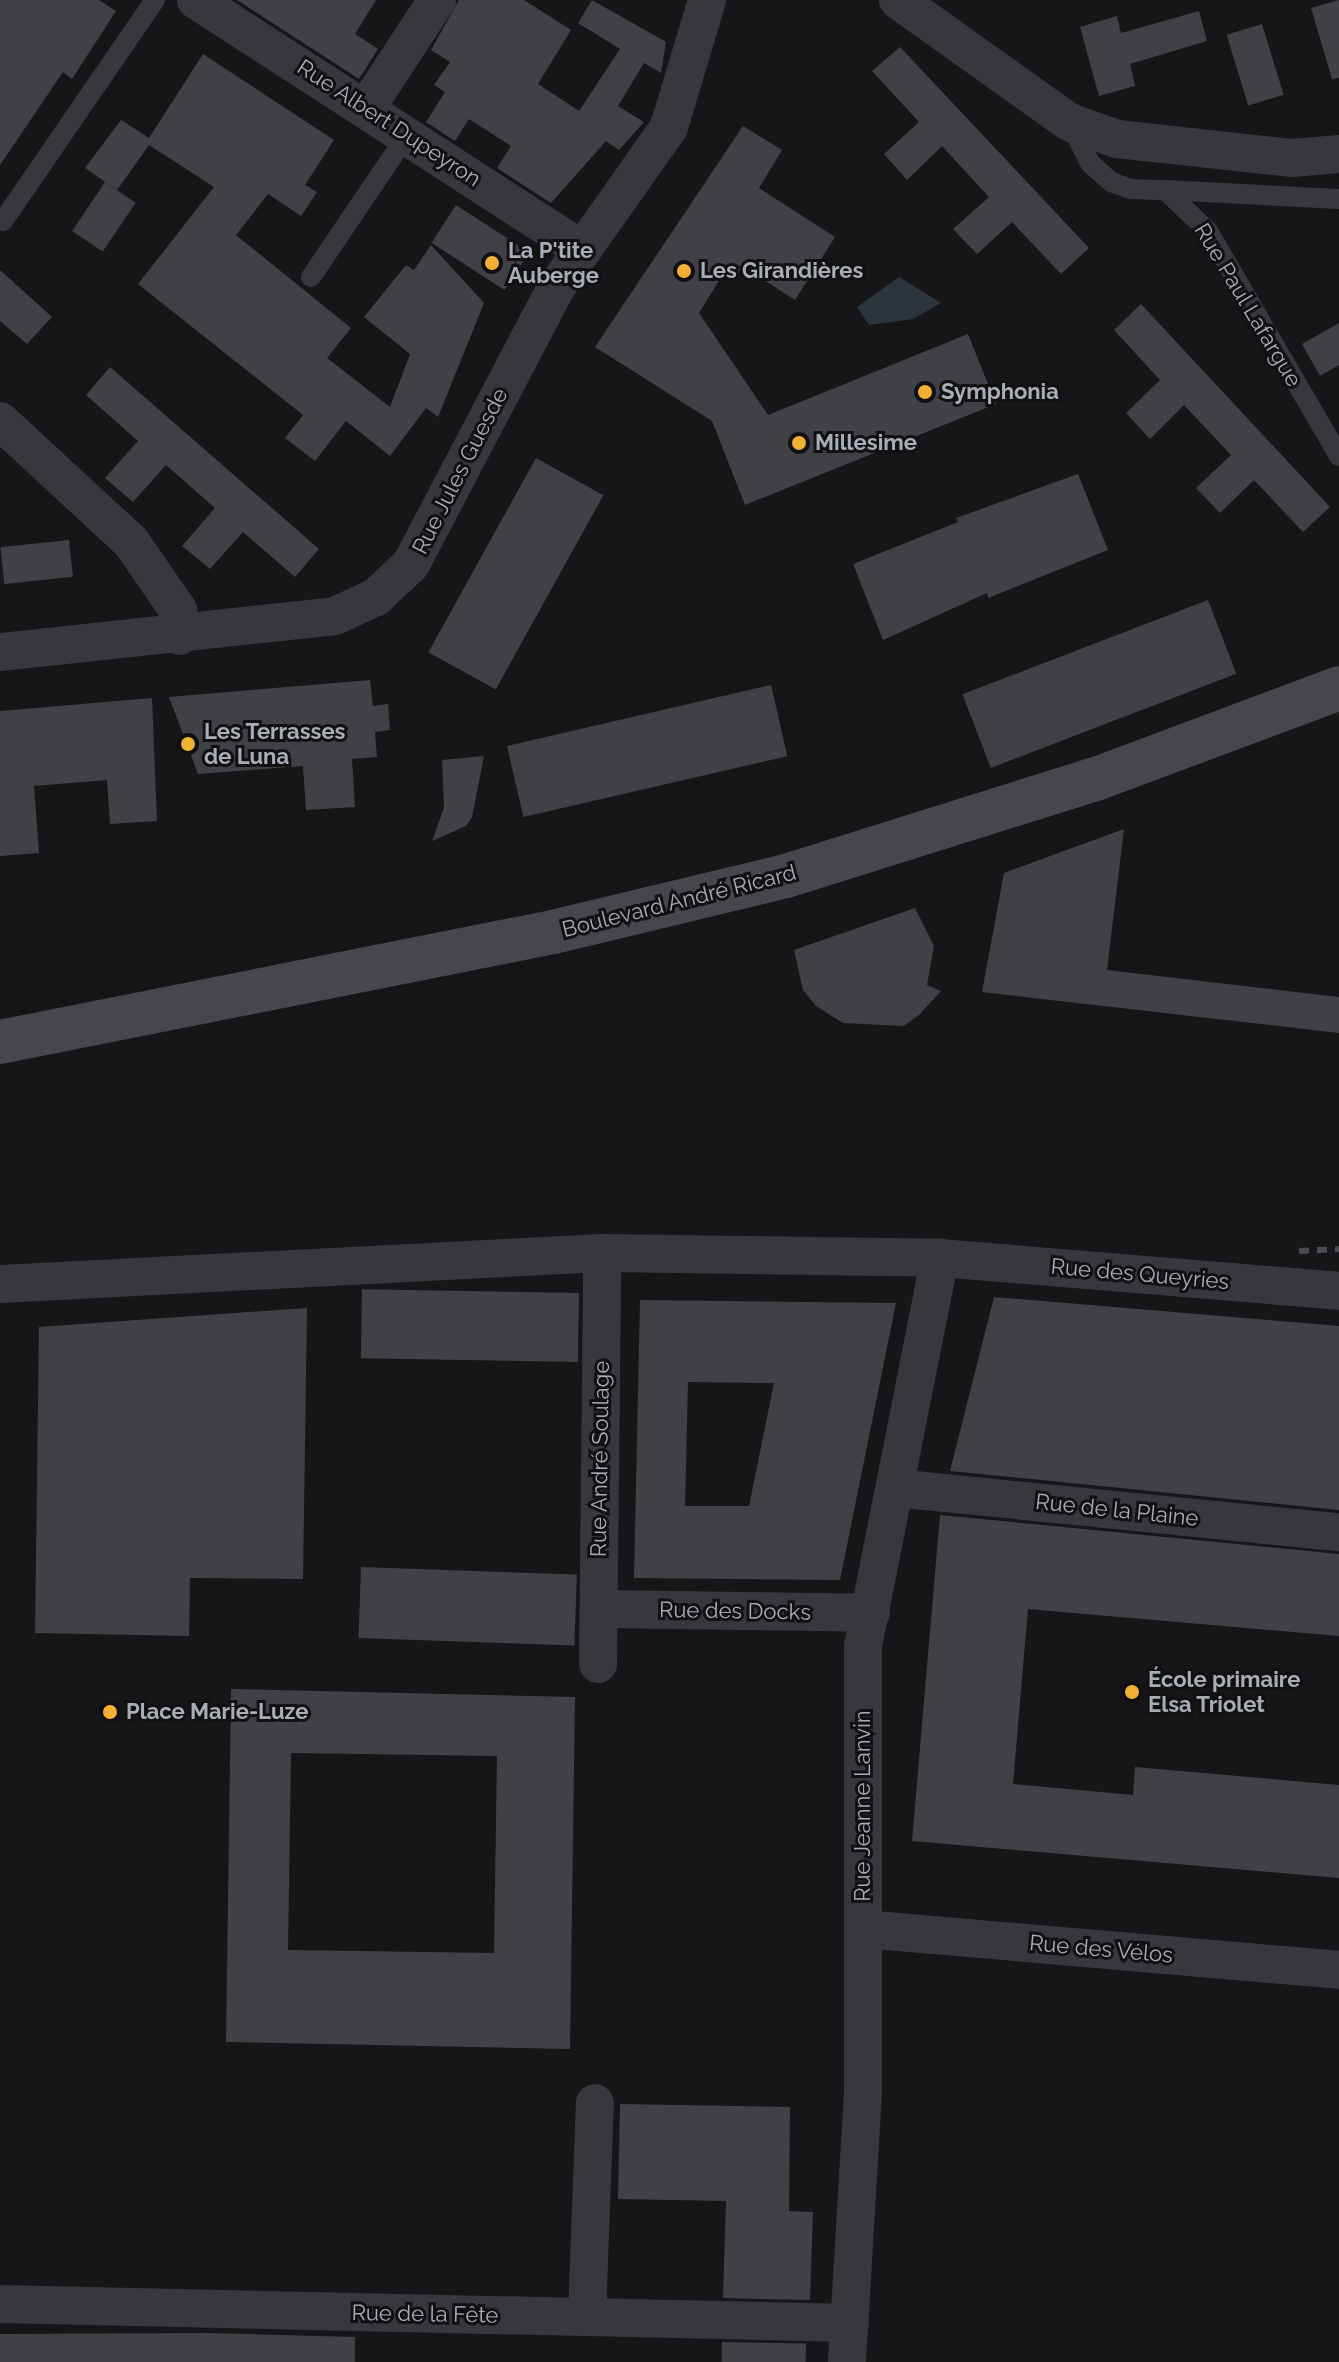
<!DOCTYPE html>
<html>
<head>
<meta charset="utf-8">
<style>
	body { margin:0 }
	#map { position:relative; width:1339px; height:2362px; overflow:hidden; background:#161618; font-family:Raleway,sans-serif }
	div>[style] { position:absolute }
	.water>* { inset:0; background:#2c353c }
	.building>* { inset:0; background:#404145; transform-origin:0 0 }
	.lane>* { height:20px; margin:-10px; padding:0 10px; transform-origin:10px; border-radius:10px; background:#37383d }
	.street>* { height:38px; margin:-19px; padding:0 19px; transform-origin:19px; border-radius:19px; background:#37383d }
	.secondary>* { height:44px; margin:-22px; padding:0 22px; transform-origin:22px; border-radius:22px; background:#45474d }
	.rail>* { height:6px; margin-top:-3px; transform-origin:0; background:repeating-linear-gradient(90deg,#4a4c52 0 10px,transparent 0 18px) }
	.dots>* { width:22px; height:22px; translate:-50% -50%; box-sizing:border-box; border:4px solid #111113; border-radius:50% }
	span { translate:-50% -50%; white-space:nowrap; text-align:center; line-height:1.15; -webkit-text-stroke:6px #111113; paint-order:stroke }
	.street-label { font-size:22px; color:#a8adb8 }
	.poi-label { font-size:22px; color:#a8adb8; font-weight:700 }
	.left { translate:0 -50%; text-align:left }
</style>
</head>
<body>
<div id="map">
	<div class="water">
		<div style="clip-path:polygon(899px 277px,941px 303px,913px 319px,869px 325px,857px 307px)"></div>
	</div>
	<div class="building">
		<div style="clip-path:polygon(0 0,99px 0,116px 11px,72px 79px,63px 72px,0 165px)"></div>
		<div style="clip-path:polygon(237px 0,376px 0,355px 34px,378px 49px,359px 79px)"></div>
		<div style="clip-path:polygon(459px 0,524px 0,571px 30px,538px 84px,579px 111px,620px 49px,578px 23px,592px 0,666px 42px,661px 73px,644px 63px,618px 106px,644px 122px,619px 150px,606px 141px,551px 203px,497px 168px,511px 146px,469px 119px,455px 141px,426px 122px,445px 92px,434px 85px,450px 62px,431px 50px)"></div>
		<div style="clip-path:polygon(1339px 0,1339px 78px,1332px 79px,1311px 8px)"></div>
		<div style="clip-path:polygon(1199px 11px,1207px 41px,1130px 64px,1135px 86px,1099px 96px,1080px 27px,1117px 16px,1121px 33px)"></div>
		<div style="left:1262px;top:24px;width:74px;height:37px;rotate:73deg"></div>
		<div style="clip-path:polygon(900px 47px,1089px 248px,1061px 274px,1012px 222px,977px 254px,953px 229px,989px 197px,942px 146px,907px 180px,884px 154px,919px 122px,872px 71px)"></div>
		<div style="clip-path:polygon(203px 54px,334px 140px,305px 185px,317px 192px,301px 216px,268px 194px,236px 235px,351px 328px,327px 358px,390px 407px,410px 354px,364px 317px,406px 265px,414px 270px,431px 245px,484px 303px,438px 417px,426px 408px,390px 456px,346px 421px,315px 461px,285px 438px,303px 415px,138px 284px,214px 187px,149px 145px,117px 190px,85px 168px,121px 120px,149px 138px)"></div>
		<div style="clip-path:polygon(743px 126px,782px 150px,759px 188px,835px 237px,795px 300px,742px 266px,738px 273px,728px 266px,699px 313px,768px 415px,968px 334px,996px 404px,745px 505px,712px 421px,595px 347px)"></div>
		<div style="left:105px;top:182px;width:37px;height:59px;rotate:34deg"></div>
		<div style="left:456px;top:205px;width:87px;height:45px;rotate:33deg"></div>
		<div style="clip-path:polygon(0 270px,52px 317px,27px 344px,0 321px)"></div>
		<div style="clip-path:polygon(1141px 304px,1330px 507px,1303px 532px,1254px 480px,1220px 513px,1196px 488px,1231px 455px,1184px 405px,1150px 439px,1126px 413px,1160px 380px,1114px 330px)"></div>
		<div style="clip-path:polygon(1339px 323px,1339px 365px,1320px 376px,1302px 344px)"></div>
		<div style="clip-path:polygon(110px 367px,319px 549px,295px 577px,243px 532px,210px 569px,182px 546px,215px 508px,166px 465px,133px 502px,105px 478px,138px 441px,86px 395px)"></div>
		<div style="left:536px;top:458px;width:77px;height:222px;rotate:29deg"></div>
		<div style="clip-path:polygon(1078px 474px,1108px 550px,988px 598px,987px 593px,883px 640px,853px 564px,958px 522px,956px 518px)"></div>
		<div style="left:69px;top:540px;width:37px;height:69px;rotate:84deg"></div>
		<div style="left:1208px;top:600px;width:79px;height:263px;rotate:69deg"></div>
		<div style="clip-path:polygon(370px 680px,373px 706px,388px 704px,390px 730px,375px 732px,377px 757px,352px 759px,355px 807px,306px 810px,303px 766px,198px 774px,169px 697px)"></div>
		<div style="left:771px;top:685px;width:73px;height:271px;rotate:77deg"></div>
		<div style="clip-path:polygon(152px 698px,157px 821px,110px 824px,107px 780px,34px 786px,39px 853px,0 856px,0 711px)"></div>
		<div style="clip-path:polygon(484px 756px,472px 817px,466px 826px,432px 841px,444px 808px,442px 760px)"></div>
		<div style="clip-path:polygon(1124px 829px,1107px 970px,1339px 997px,1339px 1033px,982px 992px,1004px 873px)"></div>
		<div style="clip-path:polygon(915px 908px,934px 946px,927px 985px,941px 991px,920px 1014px,904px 1026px,843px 1023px,816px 1006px,803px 990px,794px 950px)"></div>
		<div style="left:579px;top:1293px;width:69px;height:217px;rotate:91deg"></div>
		<div style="clip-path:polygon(994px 1297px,1339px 1326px,1339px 1510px,950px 1471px)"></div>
		<div style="clip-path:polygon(evenodd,640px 1300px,896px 1303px,840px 1580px,634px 1578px,640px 1300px,688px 1382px,774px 1383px,749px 1506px,685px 1506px,688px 1382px)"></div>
		<div style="clip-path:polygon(307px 1308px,303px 1579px,190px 1578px,189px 1636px,35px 1633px,39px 1327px)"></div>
		<div style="clip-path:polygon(940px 1515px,1339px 1554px,1339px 1636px,1028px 1609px,1013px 1784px,1133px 1795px,1135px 1767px,1339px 1785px,1339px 1878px,912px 1841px)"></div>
		<div style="left:361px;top:1567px;width:216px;height:71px;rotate:2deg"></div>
		<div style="clip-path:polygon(evenodd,231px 1689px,575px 1697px,570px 2049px,226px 2042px,231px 1689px,291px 1753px,497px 1756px,494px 1953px,288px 1950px,291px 1753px)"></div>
		<div style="clip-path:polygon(620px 2104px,790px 2107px,789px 2211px,813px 2212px,810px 2300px,723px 2298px,726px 2201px,618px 2199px)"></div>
		<div style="clip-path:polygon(206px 2333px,355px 2337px,355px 2362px,0 2362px,0 2334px)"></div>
		<div style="left:722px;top:2342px;width:84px;height:20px;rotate:1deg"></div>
	</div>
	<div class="lane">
		<div style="left:1071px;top:125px;width:42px;rotate:63.4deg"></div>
		<div style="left:1090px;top:163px;width:28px;rotate:42deg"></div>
		<div style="left:1111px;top:182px;width:20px;rotate:20deg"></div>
		<div style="left:1130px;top:189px;width:35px;rotate:2deg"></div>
		<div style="left:1165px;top:190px;width:59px;rotate:43.6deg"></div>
		<div style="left:1208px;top:231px;width:260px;rotate:59.8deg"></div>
		<div style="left:1165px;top:190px;width:174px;rotate:3deg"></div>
		<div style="left:3px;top:221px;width:268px;rotate:-55.5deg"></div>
		<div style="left:311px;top:277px;width:173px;rotate:-55.9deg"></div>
	</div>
	<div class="street">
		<div style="left:196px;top:0;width:457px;rotate:32.9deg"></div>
		<div style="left:898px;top:0;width:210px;rotate:35.5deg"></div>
		<div style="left:1069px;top:122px;width:51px;rotate:19.5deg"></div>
		<div style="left:1117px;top:139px;width:177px;rotate:6.2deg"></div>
		<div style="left:1293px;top:158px;width:46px;rotate:-5deg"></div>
		<div style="left:367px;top:107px;width:128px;rotate:-56.8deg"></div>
		<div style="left:0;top:421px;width:178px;rotate:42.7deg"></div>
		<div style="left:131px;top:542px;width:83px;rotate:55.3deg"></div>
		<div style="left:178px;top:610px;width:26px;rotate:86deg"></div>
		<div style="left:0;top:652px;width:337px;rotate:-6.1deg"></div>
		<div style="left:335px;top:616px;width:45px;rotate:-24.9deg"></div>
		<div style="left:376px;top:597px;width:48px;rotate:-43.3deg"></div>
		<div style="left:411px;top:564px;width:314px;rotate:-62.3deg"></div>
		<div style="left:557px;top:286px;width:194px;rotate:-54.8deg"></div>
		<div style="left:669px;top:127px;width:133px;rotate:-73.3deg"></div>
		<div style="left:0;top:1284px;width:603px;rotate:-2.95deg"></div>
		<div style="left:602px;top:1253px;width:338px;rotate:0.8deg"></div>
		<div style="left:940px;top:1258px;width:400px;rotate:4.7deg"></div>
		<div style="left:895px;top:1488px;width:446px;rotate:5.7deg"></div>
		<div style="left:599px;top:1609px;width:272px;rotate:0.8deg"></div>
		<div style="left:598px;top:1664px;width:411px;rotate:-89.4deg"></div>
		<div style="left:863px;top:1929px;width:478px;rotate:4.9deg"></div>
		<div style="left:0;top:2304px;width:850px;rotate:1.28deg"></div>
		<div style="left:587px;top:2317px;width:214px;rotate:-87.9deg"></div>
		<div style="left:847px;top:2362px;width:271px;rotate:-86.6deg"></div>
		<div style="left:863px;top:2091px;width:445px;rotate:-90deg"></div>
		<div style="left:863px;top:1646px;width:396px;rotate:-78.8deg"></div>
	</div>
	<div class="secondary">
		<div style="left:0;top:1042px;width:564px;rotate:-11.25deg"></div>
		<div style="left:553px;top:932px;width:240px;rotate:-13.5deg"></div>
		<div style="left:786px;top:876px;width:325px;rotate:-17.4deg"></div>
		<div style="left:1096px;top:779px;width:259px;rotate:-20.5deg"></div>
	</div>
	<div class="rail">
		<div style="left:1299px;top:1251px;width:40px;rotate:-2.9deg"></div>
	</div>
	<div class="dots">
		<div style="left:492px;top:263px;background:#f2b134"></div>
		<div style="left:684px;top:271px;background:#f2b134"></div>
		<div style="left:925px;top:392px;background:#f2b134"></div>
		<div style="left:799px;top:443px;background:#f2b134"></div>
		<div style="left:188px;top:744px;background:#f2b134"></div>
		<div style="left:1132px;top:1692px;background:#f2b134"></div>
		<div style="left:110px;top:1712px;background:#f2b134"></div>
	</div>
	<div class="street-label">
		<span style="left:389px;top:123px;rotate:33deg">Rue Albert Dupeyron</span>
		<span style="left:1248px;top:305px;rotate:59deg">Rue Paul Lafargue</span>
		<span style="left:460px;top:471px;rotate:-63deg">Rue Jules Guesde</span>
		<span style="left:679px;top:901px;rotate:-14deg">Boulevard André Ricard</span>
		<span style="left:1140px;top:1274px;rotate:5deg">Rue des Queyries</span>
		<span style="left:600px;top:1459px;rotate:-89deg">Rue André Soulage</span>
		<span style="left:1117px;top:1510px;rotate:6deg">Rue de la Plaine</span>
		<span style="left:735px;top:1611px;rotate:1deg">Rue des Docks</span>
		<span style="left:863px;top:1806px;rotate:-90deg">Rue Jeanne Lanvin</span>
		<span style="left:1101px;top:1949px;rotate:5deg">Rue des Vélos</span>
		<span style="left:425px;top:2314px;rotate:1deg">Rue de la Fête</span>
	</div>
	<div class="poi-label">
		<span class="left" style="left:508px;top:263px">La P'tite<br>Auberge</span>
		<span class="left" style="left:700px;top:271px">Les Girandières</span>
		<span class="left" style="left:941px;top:392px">Symphonia</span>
		<span class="left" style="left:815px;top:443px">Millesime</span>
		<span class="left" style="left:204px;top:744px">Les Terrasses<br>de Luna</span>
		<span class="left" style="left:1148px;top:1692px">École primaire<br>Elsa Triolet</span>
		<span class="left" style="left:126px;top:1712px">Place Marie-Luze</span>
	</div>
</div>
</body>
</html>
